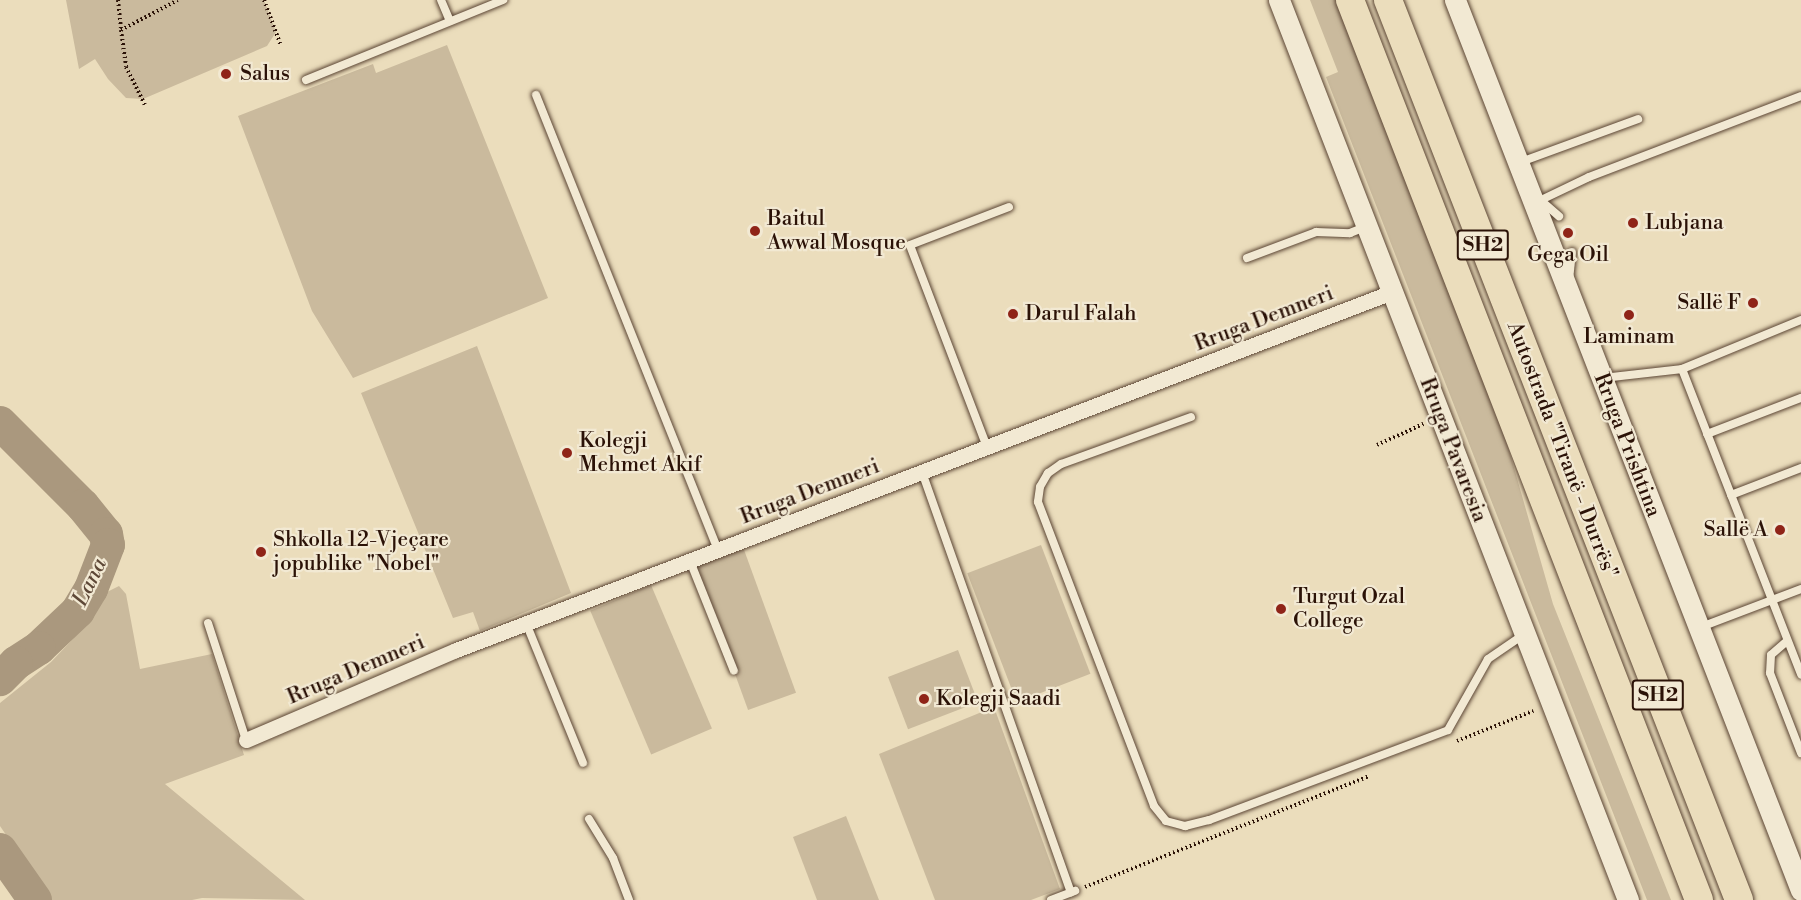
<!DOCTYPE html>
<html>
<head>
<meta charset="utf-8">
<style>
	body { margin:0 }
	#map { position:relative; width:1801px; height:900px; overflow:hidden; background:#ebddbc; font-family:"Libre Bodoni",serif }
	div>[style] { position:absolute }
	.green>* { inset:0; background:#caba9d; transform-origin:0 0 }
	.river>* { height:34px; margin:-17px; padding:0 17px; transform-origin:17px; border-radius:17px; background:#aa987e }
	.path>* { height:4px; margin-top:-2px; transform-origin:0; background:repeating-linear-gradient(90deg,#2b1207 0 1.5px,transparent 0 4.5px) }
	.roads { filter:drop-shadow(0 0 2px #5b4534) drop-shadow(0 0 2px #5b4534) }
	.lane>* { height:8px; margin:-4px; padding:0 4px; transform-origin:4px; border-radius:4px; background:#f2e9d3 }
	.street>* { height:15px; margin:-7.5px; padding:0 7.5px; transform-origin:7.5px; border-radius:7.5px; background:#f2e9d3 }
	.secondary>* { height:21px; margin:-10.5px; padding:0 10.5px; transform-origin:10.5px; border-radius:10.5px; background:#f2e9d3 }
	.highway>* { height:28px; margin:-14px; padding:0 14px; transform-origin:14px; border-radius:14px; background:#ebddbc }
	.dots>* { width:16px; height:16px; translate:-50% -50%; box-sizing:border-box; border:3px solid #f2e9d3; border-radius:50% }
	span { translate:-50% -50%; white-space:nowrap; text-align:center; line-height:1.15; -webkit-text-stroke:4.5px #f2e9d3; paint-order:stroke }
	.shield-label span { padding:2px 4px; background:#f2e9d3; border:2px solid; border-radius:4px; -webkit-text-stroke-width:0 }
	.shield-label { font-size:20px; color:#2b1207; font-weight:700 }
	.poi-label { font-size:21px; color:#2b1207 }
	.left { translate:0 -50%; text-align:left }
	.right { translate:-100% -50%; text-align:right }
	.street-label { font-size:21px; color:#2b1207 }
	.water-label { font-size:22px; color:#5e4837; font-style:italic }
</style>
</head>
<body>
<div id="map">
	<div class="green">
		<div style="clip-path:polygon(66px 0,264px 0,276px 32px,267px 46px,143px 99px,126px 98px,108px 79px,95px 59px,79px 69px)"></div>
		<div style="clip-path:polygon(1310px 0,1339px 0,1496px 405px,1553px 604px,1671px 900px,1647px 900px,1326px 77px,1338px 72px)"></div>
		<div style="clip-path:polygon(447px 45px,548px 298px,353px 378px,312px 311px,238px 116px,373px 64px,376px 73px)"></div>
		<div style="clip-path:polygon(477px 346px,571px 593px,480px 631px,473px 612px,453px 618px,361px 393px)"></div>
		<div style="left:1041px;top:545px;width:138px;height:79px;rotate:69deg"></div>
		<div style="left:743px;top:547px;width:155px;height:51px;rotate:70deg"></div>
		<div style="left:651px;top:585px;width:156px;height:66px;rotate:67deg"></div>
		<div style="clip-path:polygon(119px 586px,126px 594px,140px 669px,212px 654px,244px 755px,165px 784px,305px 900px,202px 898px,192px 900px,50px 900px,0 826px,0 703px,51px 662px,73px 639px,103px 594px)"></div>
		<div style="left:958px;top:650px;width:56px;height:75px;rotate:69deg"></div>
		<div style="clip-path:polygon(994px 707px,1060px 889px,1031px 900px,935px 900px,879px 754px)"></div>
		<div style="clip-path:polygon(846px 816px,879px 900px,817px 900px,793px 837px)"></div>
	</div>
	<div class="river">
		<div style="left:0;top:423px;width:117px;rotate:45deg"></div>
		<div style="left:83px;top:506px;width:36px;rotate:51deg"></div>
		<div style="left:106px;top:534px;width:11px;rotate:80deg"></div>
		<div style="left:108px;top:545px;width:47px;rotate:111.1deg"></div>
		<div style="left:91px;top:589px;width:26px;rotate:121deg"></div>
		<div style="left:78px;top:611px;width:54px;rotate:136.5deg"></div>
		<div style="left:39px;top:648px;width:27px;rotate:147deg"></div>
		<div style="left:16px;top:663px;width:23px;rotate:135deg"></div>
		<div style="left:0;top:850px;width:61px;rotate:55deg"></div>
	</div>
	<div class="path">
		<div style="left:118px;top:0;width:30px;rotate:84deg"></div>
		<div style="left:121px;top:30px;width:64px;rotate:-27.8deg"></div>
		<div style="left:264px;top:0;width:49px;rotate:69.7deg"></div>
		<div style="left:121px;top:30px;width:37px;rotate:82deg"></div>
		<div style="left:126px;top:67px;width:42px;rotate:63.4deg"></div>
		<div style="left:1377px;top:445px;width:51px;rotate:-24.5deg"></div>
		<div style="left:1457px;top:741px;width:82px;rotate:-21.5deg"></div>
		<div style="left:1085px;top:887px;width:305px;rotate:-21.3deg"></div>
	</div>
	<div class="roads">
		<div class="lane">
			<div style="left:441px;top:0;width:23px;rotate:67deg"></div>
			<div style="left:306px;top:80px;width:213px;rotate:-22.1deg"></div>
			<div style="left:536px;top:95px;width:490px;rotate:68.2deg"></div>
			<div style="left:1518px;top:163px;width:128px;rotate:-20.1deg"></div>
			<div style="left:1538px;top:198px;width:28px;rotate:41deg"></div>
			<div style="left:1541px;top:200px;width:53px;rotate:-25.6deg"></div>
			<div style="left:1589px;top:177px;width:227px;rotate:-20.9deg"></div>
			<div style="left:1247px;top:258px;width:74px;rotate:-20.6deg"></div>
			<div style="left:1316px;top:232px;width:34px;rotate:2deg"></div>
			<div style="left:1350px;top:233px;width:16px;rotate:-22deg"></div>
			<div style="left:1569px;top:280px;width:28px;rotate:-84deg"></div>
			<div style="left:1682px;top:369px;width:328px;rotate:68.7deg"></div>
			<div style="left:1603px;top:378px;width:80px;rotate:-6.5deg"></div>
			<div style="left:1682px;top:369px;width:129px;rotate:-22.4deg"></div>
			<div style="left:1191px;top:417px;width:138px;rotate:160.1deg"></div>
			<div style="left:1061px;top:464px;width:16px;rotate:145deg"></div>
			<div style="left:1048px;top:473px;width:16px;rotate:120deg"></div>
			<div style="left:1040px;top:487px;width:15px;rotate:98deg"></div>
			<div style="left:1038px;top:502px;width:325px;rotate:69.1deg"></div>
			<div style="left:1154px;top:806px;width:19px;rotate:51deg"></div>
			<div style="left:1166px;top:821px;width:20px;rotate:15deg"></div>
			<div style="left:1185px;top:826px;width:25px;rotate:-14deg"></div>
			<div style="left:1209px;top:820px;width:255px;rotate:-20.6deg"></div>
			<div style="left:1448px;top:730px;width:81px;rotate:-60.6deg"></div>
			<div style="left:1488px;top:659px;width:42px;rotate:-34.4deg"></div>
			<div style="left:1707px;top:434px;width:101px;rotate:-21deg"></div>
			<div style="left:987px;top:447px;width:216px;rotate:-110.9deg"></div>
			<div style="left:910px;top:245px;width:106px;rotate:-21deg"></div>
			<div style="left:922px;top:472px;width:446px;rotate:70.5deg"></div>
			<div style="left:1731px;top:495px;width:75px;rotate:-21.1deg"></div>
			<div style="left:690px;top:561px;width:118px;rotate:68.2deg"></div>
			<div style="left:208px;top:623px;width:123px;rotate:72deg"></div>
			<div style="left:526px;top:623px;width:151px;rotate:67.8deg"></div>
			<div style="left:1701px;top:627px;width:107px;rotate:-20.8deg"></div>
			<div style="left:1787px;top:641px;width:21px;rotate:139deg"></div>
			<div style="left:1771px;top:655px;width:18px;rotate:93deg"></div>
			<div style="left:1770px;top:673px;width:86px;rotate:68.8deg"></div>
			<div style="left:589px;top:819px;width:46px;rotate:58.4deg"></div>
			<div style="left:613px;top:858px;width:45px;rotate:69.1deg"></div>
			<div style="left:1051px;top:900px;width:26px;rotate:-21deg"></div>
		</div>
		<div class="street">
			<div style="left:246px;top:740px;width:228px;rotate:-23.2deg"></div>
			<div style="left:456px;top:650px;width:1002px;rotate:-20.93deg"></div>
		</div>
		<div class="secondary">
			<div style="left:1279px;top:0;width:965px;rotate:68.8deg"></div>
			<div style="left:1455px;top:0;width:955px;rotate:68.76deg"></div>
		</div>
		<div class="highway">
			<div style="left:1350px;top:0;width:965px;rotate:68.8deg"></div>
			<div style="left:1388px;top:0;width:966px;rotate:68.69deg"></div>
		</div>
	</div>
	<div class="dots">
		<div style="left:226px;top:74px;background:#8f2418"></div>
		<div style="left:1633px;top:223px;background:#8f2418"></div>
		<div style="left:755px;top:231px;background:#8f2418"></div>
		<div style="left:1568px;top:233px;background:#8f2418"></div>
		<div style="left:1753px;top:303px;background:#8f2418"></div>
		<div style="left:1013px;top:314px;background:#8f2418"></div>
		<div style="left:1629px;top:315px;background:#8f2418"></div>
		<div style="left:567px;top:453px;background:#8f2418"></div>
		<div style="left:1780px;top:530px;background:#8f2418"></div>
		<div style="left:261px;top:552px;background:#8f2418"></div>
		<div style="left:1281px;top:609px;background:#8f2418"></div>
		<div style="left:924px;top:699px;background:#8f2418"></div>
	</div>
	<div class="shield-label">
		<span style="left:1483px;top:245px">SH2</span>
		<span style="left:1658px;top:695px">SH2</span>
	</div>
	<div class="poi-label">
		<span class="left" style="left:240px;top:74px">Salus</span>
		<span class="left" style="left:767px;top:231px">Baitul<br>Awwal Mosque</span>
		<span class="left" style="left:1645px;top:223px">Lubjana</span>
		<span style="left:1568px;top:255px">Gega Oil</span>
		<span class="right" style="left:1741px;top:303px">Sallë F</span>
		<span class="left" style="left:1025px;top:314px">Darul Falah</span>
		<span style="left:1629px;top:337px">Laminam</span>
		<span class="left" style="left:579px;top:453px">Kolegji<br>Mehmet Akif</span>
		<span class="right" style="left:1768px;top:530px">Sallë A</span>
		<span class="left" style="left:273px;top:552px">Shkolla 12-Vjeçare<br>jopublike "Nobel"</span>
		<span class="left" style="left:1293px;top:609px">Turgut Ozal<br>College</span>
		<span class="left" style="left:936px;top:699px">Kolegji Saadi</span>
	</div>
	<div class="street-label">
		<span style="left:1264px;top:319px;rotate:-21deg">Rruga Demneri</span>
		<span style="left:1627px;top:445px;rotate:69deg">Rruga Prishtina</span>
		<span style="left:1453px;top:450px;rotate:69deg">Rruga Pavaresia</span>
		<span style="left:1562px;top:450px;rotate:69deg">Autostrada "Tiranë - Durrës"</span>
		<span style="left:810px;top:492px;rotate:-21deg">Rruga Demneri</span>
		<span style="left:356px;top:670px;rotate:-23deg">Rruga Demneri</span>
	</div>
	<div class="water-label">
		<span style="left:90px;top:582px;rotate:-64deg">Lana</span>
	</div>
</div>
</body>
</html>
